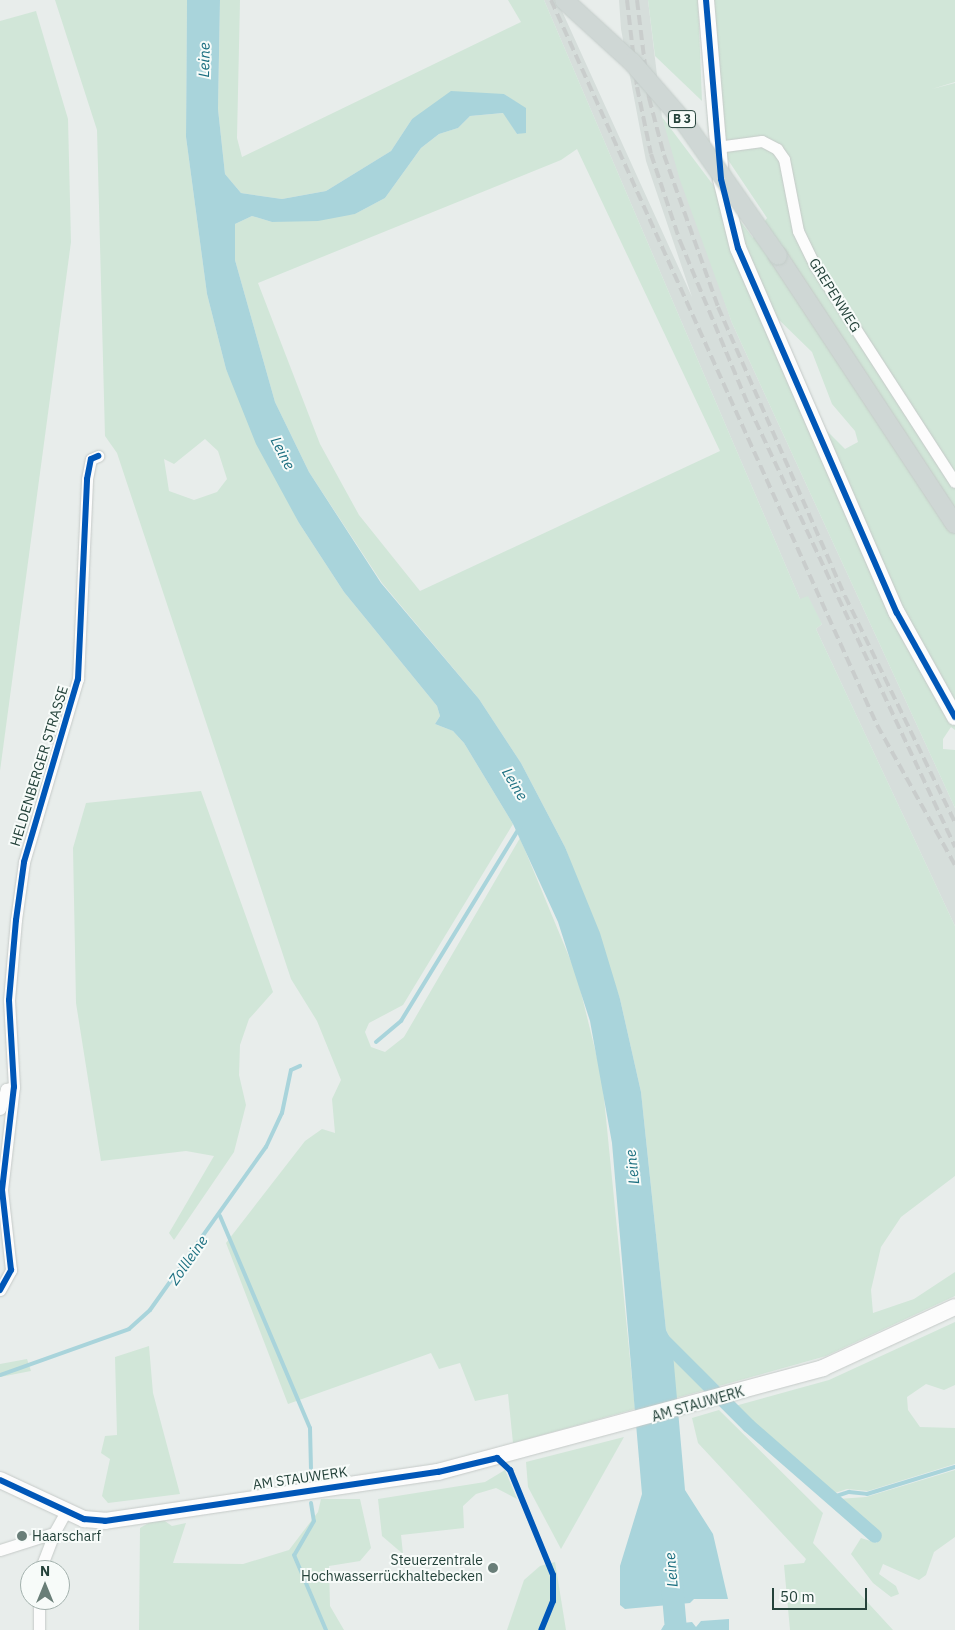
<!DOCTYPE html>
<html>
<head>
<meta charset="utf-8">
<style>
	body { margin:0 }
	#map { position:relative; width:955px; height:1630px; overflow:hidden; background:#e8edeb; font-family:"IBM Plex Sans",sans-serif }
	div>[style] { position:absolute }
	.built>* { inset:0; background:#d6dedb }
	.green>* { inset:0; background:#d1e6d8 }
	.water>* { inset:0; background:#a9d4db }
	.stream>* { height:4px; margin:-2px; padding:0 2px; transform-origin:2px; border-radius:2px; background:#a9d4db }
	.canal>* { height:14px; margin:-7px; padding:0 7px; transform-origin:7px; border-radius:7px; background:#a9d4db }
	.river>* { height:22px; margin:-11px; padding:0 11px; transform-origin:11px; border-radius:11px; background:#a9d4db }
	.roads { filter:drop-shadow(0 0 1px #c5cac8) drop-shadow(0 0 1px #c5cac8) }
	.street>* { height:11px; margin:-5.5px; padding:0 5.5px; transform-origin:5.5px; border-radius:5.5px; background:#fcfcfc }
	.secondary>* { height:16px; margin:-8px; padding:0 8px; transform-origin:8px; border-radius:8px; background:#fcfcfc }
	.primary>* { height:18px; margin:-9px; padding:0 9px; transform-origin:9px; border-radius:9px; background:#cfd7d5 }
	.rail>* { height:4px; margin-top:-2px; transform-origin:0; background:repeating-linear-gradient(90deg,#c9cdcc 0 10px,transparent 0 15px) }
	.bridges { filter:drop-shadow(0 0 1px #c3ccc9) drop-shadow(0 0 1px #c3ccc9) }
	.primary-bridge>* { height:18px; margin:-9px; padding:0 9px; transform-origin:9px; border-radius:9px; background:#cfd7d5 }
	.cycleway>* { height:6px; margin:-3px; padding:0 3px; transform-origin:3px; border-radius:3px; background:#0057b8 }
	.dots>* { width:14px; height:14px; translate:-50% -50%; box-sizing:border-box; border:2px solid #f7fbf9; border-radius:50% }
	span { translate:-50% -50%; white-space:nowrap; text-align:center; line-height:1.15; -webkit-text-stroke:4px #f7fbf9; paint-order:stroke }
	.shield-label span { padding:1px 4px; background:#f7fbf9; border:1px solid; border-radius:4px; -webkit-text-stroke-width:0 }
	.shield-label { font-size:12px; color:#24423a; font-weight:700 }
	.street-label { font-size:14px; color:#24423a }
	.poi-label { font-size:14px; color:#24423a }
	.left { translate:0 -50%; text-align:left }
	.right { translate:-100% -50%; text-align:right }
	.water-label { font-size:15px; color:#1c6f80; font-style:italic }
	.north { position:absolute; left:20px; top:1560px; width:50px; height:50px; box-sizing:border-box; background:#f7fbf9; border:1px solid #a3b1ad; border-radius:50%; rotate:0deg; font-size:14px; font-weight:700; line-height:20px; text-align:center; color:#24423a }
	.north::after { content:''; display:block; margin:auto; width:18px; height:22px; background:#697e78; clip-path:polygon(50% 0,100% 100%,50% 72%,0 100%) }
	.scale { position:absolute; left:772px; top:1588px; width:95px; height:22px; box-sizing:border-box; border:2px solid #24423a; border-top:0; padding-left:6px; font-size:15px; line-height:18px; white-space:nowrap; color:#24423a; -webkit-text-stroke:4px #f7fbf9; paint-order:stroke }
</style>
</head>
<body>
<div id="map">
	<div class="built">
		<div style="clip-path:polygon(544px 0,557px 0,692px 297px,646px 161px,621px 29px,619px 0,648px 0,662px 117px,732px 323px,955px 808px,955px 926px,816px 629px,822px 624px,800px 599px)"></div>
	</div>
	<div class="green">
		<div style="clip-path:polygon(evenodd,55px 0,187px 0,186px 137px,207px 294px,226px 369px,299px 523px,344px 592px,437px 706px,440px 716px,435px 724px,453px 731px,464px 743px,513px 824px,403px 1005px,369px 1023px,365px 1032px,371px 1047px,385px 1052px,404px 1037px,520px 838px,577px 976px,602px 1078px,635px 1409px,513px 1443px,508px 1394px,475px 1401px,460px 1363px,439px 1369px,431px 1353px,288px 1404px,226px 1243px,305px 1141px,322px 1129px,335px 1133px,332px 1099px,341px 1080px,317px 1021px,291px 979px,117px 453px,105px 436px,97px 130px,55px 0,205px 439px,218px 451px,227px 479px,217px 492px,194px 500px,169px 491px,164px 459px,174px 464px,205px 439px)"></div>
		<div style="clip-path:polygon(evenodd,220px 0,240px 0,237px 138px,242px 157px,521px 22px,508px 0,544px 0,800px 599px,808px 596px,822px 624px,816px 629px,955px 926px,955px 1176px,901px 1217px,881px 1247px,871px 1290px,873px 1313px,914px 1299px,955px 1272px,955px 1296px,826px 1356px,719px 1386px,672px 1342px,666px 1330px,641px 1092px,620px 999px,565px 847px,521px 763px,479px 699px,382px 583px,309px 472px,275px 402px,235px 260px,235px 224px,252px 216px,272px 222px,355px 214px,385px 198px,421px 148px,439px 134px,458px 128px,470px 116px,504px 113px,517px 134px,526px 132px,526px 109px,504px 94px,412px 119px,391px 151px,326px 191px,282px 199px,241px 193px,225px 174px,218px 109px,220px 0,577px 149px,720px 451px,420px 591px,359px 515px,320px 444px,258px 283px,561px 160px,577px 149px)"></div>
		<div style="clip-path:polygon(648px 0,698px 0,702px 101px,655px 56px)"></div>
		<div style="clip-path:polygon(evenodd,700px 0,955px 0,955px 82px,932px 89px,955px 83px,955px 730px,951px 727px,943px 739px,943px 749px,955px 750px,955px 808px,732px 323px,680px 180px,662px 117px,753px 238px,767px 218px,708px 130px,700px 0,775px 316px,812px 352px,832px 404px,855px 431px,858px 442px,845px 449px,826px 430px,775px 316px)"></div>
		<div style="clip-path:polygon(36px 11px,68px 119px,71px 242px,0 771px,0 21px)"></div>
		<div style="clip-path:polygon(201px 791px,273px 992px,249px 1019px,240px 1045px,239px 1075px,246px 1105px,234px 1152px,174px 1240px,169px 1233px,214px 1156px,186px 1151px,101px 1161px,76px 1003px,73px 848px,86px 803px)"></div>
		<div style="clip-path:polygon(955px 1322px,955px 1385px,944px 1390px,926px 1384px,907px 1397px,908px 1410px,920px 1427px,955px 1428px,955px 1464px,868px 1491px,847px 1489px,835px 1493px,760px 1433px,735px 1406px,829px 1380px)"></div>
		<div style="clip-path:polygon(149px 1346px,153px 1393px,180px 1494px,108px 1503px,102px 1496px,110px 1459px,101px 1453px,105px 1436px,117px 1435px,115px 1357px)"></div>
		<div style="clip-path:polygon(672px 1351px,709px 1389px,676px 1398px)"></div>
		<div style="clip-path:polygon(27px 1359px,31px 1371px,0 1377px,0 1364px)"></div>
		<div style="clip-path:polygon(719px 1410px,823px 1513px,813px 1543px,893px 1630px,790px 1630px,784px 1565px,804px 1563px,806px 1559px,698px 1443px,692px 1418px)"></div>
		<div style="clip-path:polygon(624px 1437px,561px 1549px,528px 1487px,526px 1462px)"></div>
		<div style="clip-path:polygon(505px 1470px,517px 1499px,496px 1488px,476px 1494px,463px 1506px,464px 1528px,401px 1535px,403px 1554px,382px 1536px,378px 1499px,485px 1482px)"></div>
		<div style="clip-path:polygon(955px 1470px,955px 1537px,934px 1552px,926px 1575px,919px 1580px,883px 1564px,879px 1574px,896px 1586px,899px 1594px,891px 1597px,873px 1583px,851px 1554px,861px 1538px,877px 1543px,879px 1532px,838px 1499px,866px 1497px)"></div>
		<div style="clip-path:polygon(321px 1499px,360px 1499px,371px 1548px,360px 1561px,329px 1566px,330px 1606px,344px 1630px,139px 1630px,140px 1528px,159px 1517px,172px 1526px,186px 1523px,173px 1563px,243px 1564px,289px 1550px,318px 1512px)"></div>
		<div style="clip-path:polygon(555px 1562px,566px 1630px,507px 1630px,524px 1580px,540px 1566px)"></div>
	</div>
	<div class="water">
		<div style="clip-path:polygon(187px 0,220px 0,218px 109px,225px 174px,241px 193px,282px 199px,326px 191px,391px 151px,412px 119px,451px 91px,504px 94px,526px 108px,526px 133px,517px 134px,503px 113px,470px 116px,458px 128px,439px 134px,421px 148px,385px 198px,355px 214px,318px 221px,272px 222px,252px 216px,235px 224px,235px 260px,275px 402px,309px 472px,381px 583px,479px 699px,521px 763px,565px 847px,600px 933px,620px 999px,641px 1092px,666px 1330px,672px 1342px,685px 1490px,713px 1534px,728px 1599px,694px 1599px,690px 1603px,625px 1609px,620px 1605px,620px 1566px,642px 1494px,612px 1143px,590px 1021px,558px 922px,513px 824px,464px 743px,453px 731px,435px 724px,440px 716px,437px 706px,344px 592px,299px 523px,256px 444px,226px 369px,207px 294px,186px 137px)"></div>
		<div style="clip-path:polygon(729px 1619px,729px 1630px,661px 1630px,664px 1625px,692px 1622px,696px 1627px,701px 1621px)"></div>
	</div>
	<div class="stream">
		<div style="left:376px;top:1042px;width:33px;rotate:-40deg"></div>
		<div style="left:401px;top:1021px;width:228px;rotate:-58.5deg"></div>
		<div style="left:220px;top:1216px;width:230px;rotate:67deg"></div>
		<div style="left:310px;top:1428px;width:40px;rotate:88.6deg"></div>
		<div style="left:0;top:1375px;width:137px;rotate:-19.6deg"></div>
		<div style="left:129px;top:1329px;width:28px;rotate:-42deg"></div>
		<div style="left:150px;top:1310px;width:200px;rotate:-54.6deg"></div>
		<div style="left:266px;top:1147px;width:38px;rotate:-65deg"></div>
		<div style="left:282px;top:1113px;width:44px;rotate:-78.2deg"></div>
		<div style="left:291px;top:1070px;width:10px;rotate:-24deg"></div>
		<div style="left:830px;top:1498px;width:20px;rotate:-18deg"></div>
		<div style="left:849px;top:1492px;width:18px;rotate:6deg"></div>
		<div style="left:867px;top:1494px;width:92px;rotate:-17.1deg"></div>
		<div style="left:311px;top:1503px;width:18px;rotate:81deg"></div>
		<div style="left:314px;top:1521px;width:39px;rotate:120deg"></div>
		<div style="left:294px;top:1555px;width:82px;rotate:66.9deg"></div>
	</div>
	<div class="canal">
		<div style="left:659px;top:1336px;width:127px;rotate:45deg"></div>
		<div style="left:749px;top:1426px;width:167px;rotate:41.1deg"></div>
	</div>
	<div class="river">
		<div style="left:671px;top:1574px;width:56px;rotate:84.9deg"></div>
	</div>
	<div class="roads">
		<div class="street">
			<div style="left:717px;top:147px;width:45px;rotate:-7.6deg"></div>
			<div style="left:762px;top:141px;width:17px;rotate:28deg"></div>
			<div style="left:777px;top:149px;width:12px;rotate:55deg"></div>
			<div style="left:784px;top:159px;width:73px;rotate:79deg"></div>
			<div style="left:798px;top:231px;width:39px;rotate:64deg"></div>
			<div style="left:815px;top:266px;width:257px;rotate:57.1deg"></div>
			<div style="left:0;top:1109px;width:21px;rotate:-73deg"></div>
			<div style="left:6px;top:1089px;width:8px;rotate:-14deg"></div>
			<div style="left:0;top:1290px;width:23px;rotate:-61deg"></div>
			<div style="left:11px;top:1270px;width:81px;rotate:-96.4deg"></div>
			<div style="left:2px;top:1190px;width:104px;rotate:-83.4deg"></div>
			<div style="left:14px;top:1087px;width:87px;rotate:-93.3deg"></div>
			<div style="left:9px;top:1000px;width:80px;rotate:-85deg"></div>
			<div style="left:16px;top:920px;width:59px;rotate:-82.1deg"></div>
			<div style="left:24px;top:862px;width:191px;rotate:-73.6deg"></div>
			<div style="left:78px;top:679px;width:200px;rotate:-87.4deg"></div>
			<div style="left:87px;top:479px;width:20px;rotate:-79deg"></div>
			<div style="left:91px;top:459px;width:8px;rotate:-23deg"></div>
			<div style="left:0;top:1550px;width:57px;rotate:-17.5deg"></div>
			<div style="left:54px;top:1533px;width:25px;rotate:-61deg"></div>
			<div style="left:40px;top:1570px;width:40px;rotate:-69deg"></div>
			<div style="left:39px;top:1630px;width:30px;rotate:-90deg"></div>
		</div>
		<div class="secondary">
			<div style="left:706px;top:0;width:180px;rotate:85.2deg"></div>
			<div style="left:721px;top:179px;width:71px;rotate:76.2deg"></div>
			<div style="left:738px;top:248px;width:398px;rotate:66.5deg"></div>
			<div style="left:897px;top:613px;width:119px;rotate:60.9deg"></div>
			<div style="left:0;top:1480px;width:93px;rotate:24.9deg"></div>
			<div style="left:84px;top:1519px;width:21px;rotate:5deg"></div>
			<div style="left:105px;top:1521px;width:337px;rotate:-8.4deg"></div>
			<div style="left:438px;top:1472px;width:399px;rotate:-15.1deg"></div>
			<div style="left:823px;top:1368px;width:145px;rotate:-24.8deg"></div>
		</div>
		<div class="primary">
			<div style="left:778px;top:256px;width:321px;rotate:56.6deg"></div>
		</div>
	</div>
	<div class="rail">
		<div style="left:551px;top:0;width:795px;rotate:65.79deg"></div>
		<div style="left:877px;top:725px;width:160px;rotate:60.9deg"></div>
		<div style="left:627px;top:0;width:88px;rotate:83.4deg"></div>
		<div style="left:637px;top:87px;width:68px;rotate:78.2deg"></div>
		<div style="left:651px;top:154px;width:92px;rotate:71.6deg"></div>
		<div style="left:680px;top:241px;width:180px;rotate:67.4deg"></div>
		<div style="left:749px;top:407px;width:486px;rotate:64.9deg"></div>
		<div style="left:637px;top:0;width:99px;rotate:83deg"></div>
		<div style="left:649px;top:98px;width:59px;rotate:75.3deg"></div>
		<div style="left:664px;top:155px;width:161px;rotate:70.4deg"></div>
		<div style="left:718px;top:307px;width:316px;rotate:66.3deg"></div>
		<div style="left:845px;top:596px;width:252px;rotate:64.1deg"></div>
	</div>
	<div class="bridges">
		<div class="primary-bridge">
			<div style="left:564px;top:0;width:92px;rotate:42.4deg"></div>
			<div style="left:632px;top:62px;width:81px;rotate:49deg"></div>
			<div style="left:685px;top:123px;width:162px;rotate:55deg"></div>
		</div>
	</div>
	<div class="cycleway">
		<div style="left:706px;top:0;width:180px;rotate:85.2deg"></div>
		<div style="left:721px;top:179px;width:71px;rotate:76.2deg"></div>
		<div style="left:738px;top:248px;width:398px;rotate:66.5deg"></div>
		<div style="left:897px;top:613px;width:119px;rotate:60.9deg"></div>
		<div style="left:0;top:1290px;width:23px;rotate:-61deg"></div>
		<div style="left:11px;top:1270px;width:81px;rotate:-96.4deg"></div>
		<div style="left:2px;top:1190px;width:104px;rotate:-83.4deg"></div>
		<div style="left:14px;top:1087px;width:87px;rotate:-93.3deg"></div>
		<div style="left:9px;top:1000px;width:80px;rotate:-85deg"></div>
		<div style="left:16px;top:920px;width:59px;rotate:-82.1deg"></div>
		<div style="left:24px;top:862px;width:191px;rotate:-73.6deg"></div>
		<div style="left:78px;top:679px;width:200px;rotate:-87.4deg"></div>
		<div style="left:87px;top:479px;width:20px;rotate:-79deg"></div>
		<div style="left:91px;top:459px;width:8px;rotate:-23deg"></div>
		<div style="left:0;top:1480px;width:93px;rotate:24.9deg"></div>
		<div style="left:84px;top:1519px;width:21px;rotate:5deg"></div>
		<div style="left:105px;top:1521px;width:337px;rotate:-8.4deg"></div>
		<div style="left:438px;top:1472px;width:61px;rotate:-13.3deg"></div>
		<div style="left:497px;top:1458px;width:18px;rotate:43deg"></div>
		<div style="left:510px;top:1470px;width:113px;rotate:67.7deg"></div>
		<div style="left:553px;top:1575px;width:26px;rotate:90deg"></div>
		<div style="left:553px;top:1601px;width:31px;rotate:112deg"></div>
	</div>
	<div class="dots">
		<div style="left:22px;top:1536px;background:#697e78"></div>
		<div style="left:493px;top:1568px;background:#697e78"></div>
	</div>
	<div class="shield-label">
		<span style="left:682px;top:119px">B 3</span>
	</div>
	<div class="street-label">
		<span style="left:835px;top:295px;rotate:58deg">GREPENWEG</span>
		<span style="left:39px;top:766px;rotate:-73deg">HELDENBERGER STRASSE</span>
		<span style="left:698px;top:1404px;rotate:-16deg">AM STAUWERK</span>
		<span style="left:300px;top:1478px;rotate:-8deg">AM STAUWERK</span>
	</div>
	<div class="poi-label">
		<span class="left" style="left:32px;top:1536px">Haarscharf</span>
		<span class="right" style="left:483px;top:1568px">Steuerzentrale<br>Hochwasserrückhaltebecken</span>
	</div>
	<div class="water-label">
		<span style="left:204px;top:60px;rotate:-89deg">Leine</span>
		<span style="left:283px;top:453px;rotate:63deg">Leine</span>
		<span style="left:515px;top:784px;rotate:59deg">Leine</span>
		<span style="left:632px;top:1167px;rotate:-96deg">Leine</span>
		<span style="left:188px;top:1260px;rotate:-55deg">Zollleine</span>
		<span style="left:671px;top:1570px;rotate:-95deg">Leine</span>
	</div>
	<div class="north">N</div>
	<div class="scale">50 m</div>
</div>
</body>
</html>
